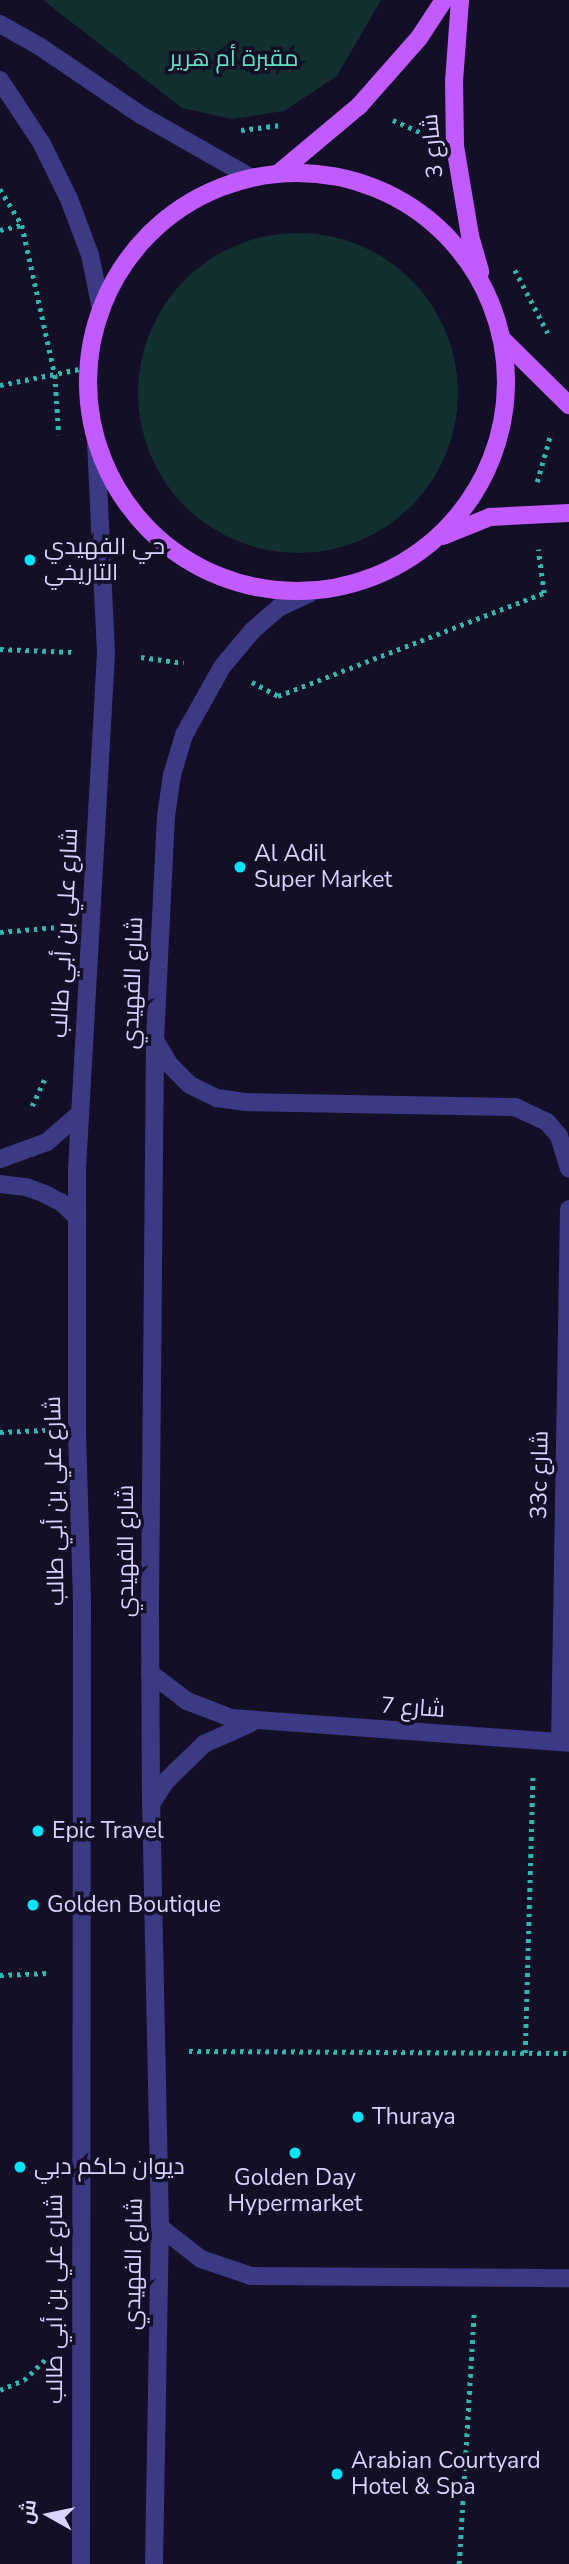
<!DOCTYPE html>
<html>
<head>
<meta charset="utf-8">
<style>
	body { margin:0 }
	#map { position:relative; width:569px; height:2564px; overflow:hidden; background:#130f26; font-family:"Nunito Sans",Cairo,sans-serif }
	div>[style] { position:absolute }
	.green>* { inset:0; background:#12302f }
	.round { border-radius:50% }
	.path>* { height:4.5px; margin-top:-2.25px; transform-origin:0; background:repeating-linear-gradient(90deg,#2fb8b0 0 3.5px,transparent 0 8.5px) }
	.minor>* { height:18px; margin:-9px; padding:0 9px; transform-origin:9px; border-radius:9px; background:#3d3a85 }
	.major>* { height:18px; margin:-9px; padding:0 9px; transform-origin:9px; border-radius:9px; background:#c25bff }
	.major>.ring { margin:-9px; padding:0; box-sizing:content-box; background:none; border:18px solid #c25bff; border-radius:50% }
	.dots>* { width:19px; height:19px; translate:-50% -50%; box-sizing:border-box; border:4px solid #130f26; border-radius:50% }
	span { translate:-50% -50%; white-space:nowrap; text-align:center; line-height:1.15; -webkit-text-stroke:7px #130f26; paint-order:stroke }
	.park-label { font-size:23px; color:#5fe0c0 }
	.street-label { font-size:23px; color:#d9d4ff }
	.poi-label { font-size:23px; color:#d9d4ff }
	.left { translate:0 -50%; text-align:left }
	.north { position:absolute; left:14px; top:2480px; width:70px; height:70px; -webkit-text-stroke:5px #130f26; paint-order:stroke; rotate:279deg; font-size:19px; font-weight:700; line-height:28px; text-align:center; color:#d9d4ff }
	.north::after { content:''; display:block; margin:auto; width:24px; height:32px; background:#d9d4ff; clip-path:polygon(50% 0,100% 100%,50% 72%,0 100%) }
</style>
</head>
<body>
<div id="map">
	<div class="green">
		<div style="clip-path:polygon(43px 0,381px 0,337px 76px,284px 111px,232px 119px,182px 108px)"></div>
		<div class="round" style="left:138px;top:233px;width:320px;height:320px"></div>
	</div>
	<div class="path">
		<div style="left:393px;top:120px;width:30px;rotate:24deg"></div>
		<div style="left:241px;top:130px;width:40px;rotate:-7.1deg"></div>
		<div style="left:0;top:189px;width:42px;rotate:58.6deg"></div>
		<div style="left:22px;top:225px;width:154px;rotate:77.6deg"></div>
		<div style="left:55px;top:375px;width:60px;rotate:86.2deg"></div>
		<div style="left:0;top:230px;width:23px;rotate:-13deg"></div>
		<div style="left:515px;top:270px;width:71px;rotate:62.4deg"></div>
		<div style="left:0;top:385px;width:91px;rotate:-11.4deg"></div>
		<div style="left:537px;top:482px;width:51px;rotate:-74.1deg"></div>
		<div style="left:0;top:649px;width:73px;rotate:2.4deg"></div>
		<div style="left:141px;top:657px;width:43px;rotate:7.9deg"></div>
		<div style="left:252px;top:682px;width:30px;rotate:28deg"></div>
		<div style="left:278px;top:696px;width:285px;rotate:-21.2deg"></div>
		<div style="left:544px;top:593px;width:44px;rotate:-97.8deg"></div>
		<div style="left:0;top:932px;width:58px;rotate:-4.9deg"></div>
		<div style="left:32px;top:1106px;width:33px;rotate:-65deg"></div>
		<div style="left:0;top:1432px;width:45px;rotate:-2.5deg"></div>
		<div style="left:0;top:1975px;width:49px;rotate:-2.3deg"></div>
		<div style="left:189px;top:2051px;width:380px;rotate:0.3deg"></div>
		<div style="left:525px;top:2053px;width:279px;rotate:-88.4deg"></div>
		<div style="left:0;top:2390px;width:26px;rotate:-23deg"></div>
		<div style="left:24px;top:2380px;width:29px;rotate:-44deg"></div>
		<div style="left:459px;top:2564px;width:254px;rotate:-86.6deg"></div>
	</div>
	<div class="minor">
		<div style="left:0;top:24px;width:45px;rotate:29.4deg"></div>
		<div style="left:39px;top:46px;width:123px;rotate:34.1deg"></div>
		<div style="left:141px;top:115px;width:125px;rotate:29.6deg"></div>
		<div style="left:0;top:80px;width:77px;rotate:56.7deg"></div>
		<div style="left:42px;top:144px;width:61px;rotate:63.9deg"></div>
		<div style="left:69px;top:199px;width:60px;rotate:69.4deg"></div>
		<div style="left:90px;top:255px;width:55px;rotate:78.5deg"></div>
		<div style="left:156px;top:1042px;width:27px;rotate:59deg"></div>
		<div style="left:170px;top:1065px;width:28px;rotate:45deg"></div>
		<div style="left:190px;top:1085px;width:30px;rotate:26deg"></div>
		<div style="left:217px;top:1098px;width:28px;rotate:8deg"></div>
		<div style="left:245px;top:1102px;width:270px;rotate:1.1deg"></div>
		<div style="left:515px;top:1107px;width:35px;rotate:25deg"></div>
		<div style="left:547px;top:1122px;width:18px;rotate:49deg"></div>
		<div style="left:559px;top:1136px;width:34px;rotate:73deg"></div>
		<div style="left:0;top:1159px;width:50px;rotate:-19.9deg"></div>
		<div style="left:47px;top:1142px;width:43px;rotate:-41.2deg"></div>
		<div style="left:0;top:1184px;width:26px;rotate:7deg"></div>
		<div style="left:26px;top:1187px;width:20px;rotate:20deg"></div>
		<div style="left:45px;top:1194px;width:19px;rotate:28deg"></div>
		<div style="left:62px;top:1203px;width:21px;rotate:43deg"></div>
		<div style="left:150px;top:1673px;width:46px;rotate:37.1deg"></div>
		<div style="left:187px;top:1701px;width:47px;rotate:21.1deg"></div>
		<div style="left:231px;top:1718px;width:339px;rotate:4.2deg"></div>
		<div style="left:560px;top:1742px;width:533px;rotate:-89.03deg"></div>
		<div style="left:151px;top:1804px;width:27px;rotate:-57deg"></div>
		<div style="left:166px;top:1781px;width:53px;rotate:-44.2deg"></div>
		<div style="left:204px;top:1744px;width:51px;rotate:-24.1deg"></div>
		<div style="left:160px;top:2227px;width:52px;rotate:38deg"></div>
		<div style="left:201px;top:2259px;width:53px;rotate:18.8deg"></div>
		<div style="left:251px;top:2276px;width:318px;rotate:0.4deg"></div>
		<div style="left:81px;top:2564px;width:963px;rotate:-89.94deg"></div>
		<div style="left:82px;top:1601px;width:173px;rotate:-91.7deg"></div>
		<div style="left:77px;top:1428px;width:259px;rotate:-90deg"></div>
		<div style="left:77px;top:1169px;width:517px;rotate:-86.78deg"></div>
		<div style="left:106px;top:653px;width:215px;rotate:-92.7deg"></div>
		<div style="left:154px;top:2564px;width:337px;rotate:-89deg"></div>
		<div style="left:160px;top:2227px;width:423px;rotate:-91.2deg"></div>
		<div style="left:151px;top:1804px;width:199px;rotate:-90.3deg"></div>
		<div style="left:150px;top:1605px;width:565px;rotate:-89.49deg"></div>
		<div style="left:155px;top:1040px;width:224px;rotate:-87.2deg"></div>
		<div style="left:166px;top:816px;width:41px;rotate:-81.7deg"></div>
		<div style="left:172px;top:775px;width:42px;rotate:-73.3deg"></div>
		<div style="left:184px;top:735px;width:78px;rotate:-60.8deg"></div>
		<div style="left:222px;top:667px;width:47px;rotate:-50.2deg"></div>
		<div style="left:252px;top:631px;width:37px;rotate:-41deg"></div>
		<div style="left:280px;top:607px;width:33px;rotate:-25deg"></div>
	</div>
	<div class="major">
		<div style="left:460px;top:0;width:82px;rotate:94.2deg"></div>
		<div style="left:454px;top:82px;width:64px;rotate:89.1deg"></div>
		<div style="left:455px;top:146px;width:91px;rotate:80.5deg"></div>
		<div style="left:470px;top:236px;width:37px;rotate:74deg"></div>
		<div style="left:280px;top:172px;width:103px;rotate:-39.9deg"></div>
		<div style="left:359px;top:106px;width:91px;rotate:-48.6deg"></div>
		<div style="left:419px;top:38px;width:45px;rotate:-56.7deg"></div>
		<div class="ring" style="left:88px;top:173px;width:400px;height:400px"></div>
		<div style="left:503px;top:340px;width:93px;rotate:44.6deg"></div>
		<div style="left:443px;top:536px;width:51px;rotate:-22deg"></div>
		<div style="left:490px;top:517px;width:79px;rotate:-2.9deg"></div>
	</div>
	<div class="dots">
		<div style="left:30px;top:560px;background:#00e5ff"></div>
		<div style="left:240px;top:867px;background:#00e5ff"></div>
		<div style="left:38px;top:1831px;background:#00e5ff"></div>
		<div style="left:33px;top:1905px;background:#00e5ff"></div>
		<div style="left:358px;top:2117px;background:#00e5ff"></div>
		<div style="left:295px;top:2153px;background:#00e5ff"></div>
		<div style="left:20px;top:2167px;background:#00e5ff"></div>
		<div style="left:337px;top:2474px;background:#00e5ff"></div>
	</div>
	<div class="park-label">
		<span style="left:234px;top:59px">مقبرة أم هرير</span>
	</div>
	<div class="street-label">
		<span style="left:433px;top:146px;rotate:-95deg">شارع 3</span>
		<span style="left:65px;top:933px;rotate:-87deg">شارع علي بن أبي طالب</span>
		<span style="left:133px;top:983px;rotate:-88deg">شارع الفهيدي</span>
		<span style="left:540px;top:1475px;rotate:-89deg">33c شارع</span>
		<span style="left:55px;top:1501px;rotate:-91deg">شارع علي بن أبي طالب</span>
		<span style="left:126px;top:1551px;rotate:-90deg">شارع الفهيدي</span>
		<span style="left:413px;top:1708px;rotate:4deg">شارع 7</span>
		<span style="left:134px;top:2264px;rotate:-89deg">شارع الفهيدي</span>
		<span style="left:55px;top:2299px;rotate:-90deg">شارع علي بن أبي طالب</span>
	</div>
	<div class="poi-label">
		<span class="left" style="left:44px;top:560px">حي الفهيدي<br>التاريخي</span>
		<span class="left" style="left:254px;top:867px">Al Adil<br>Super Market</span>
		<span class="left" style="left:52px;top:1831px">Epic Travel</span>
		<span class="left" style="left:47px;top:1905px">Golden Boutique</span>
		<span class="left" style="left:372px;top:2117px">Thuraya</span>
		<span class="left" style="left:34px;top:2167px">ديوان حاكم دبي</span>
		<span style="left:295px;top:2191px">Golden Day<br>Hypermarket</span>
		<span class="left" style="left:351px;top:2474px">Arabian Courtyard<br>Hotel &amp; Spa</span>
	</div>
	<div class="north">ش</div>
</div>
</body>
</html>
